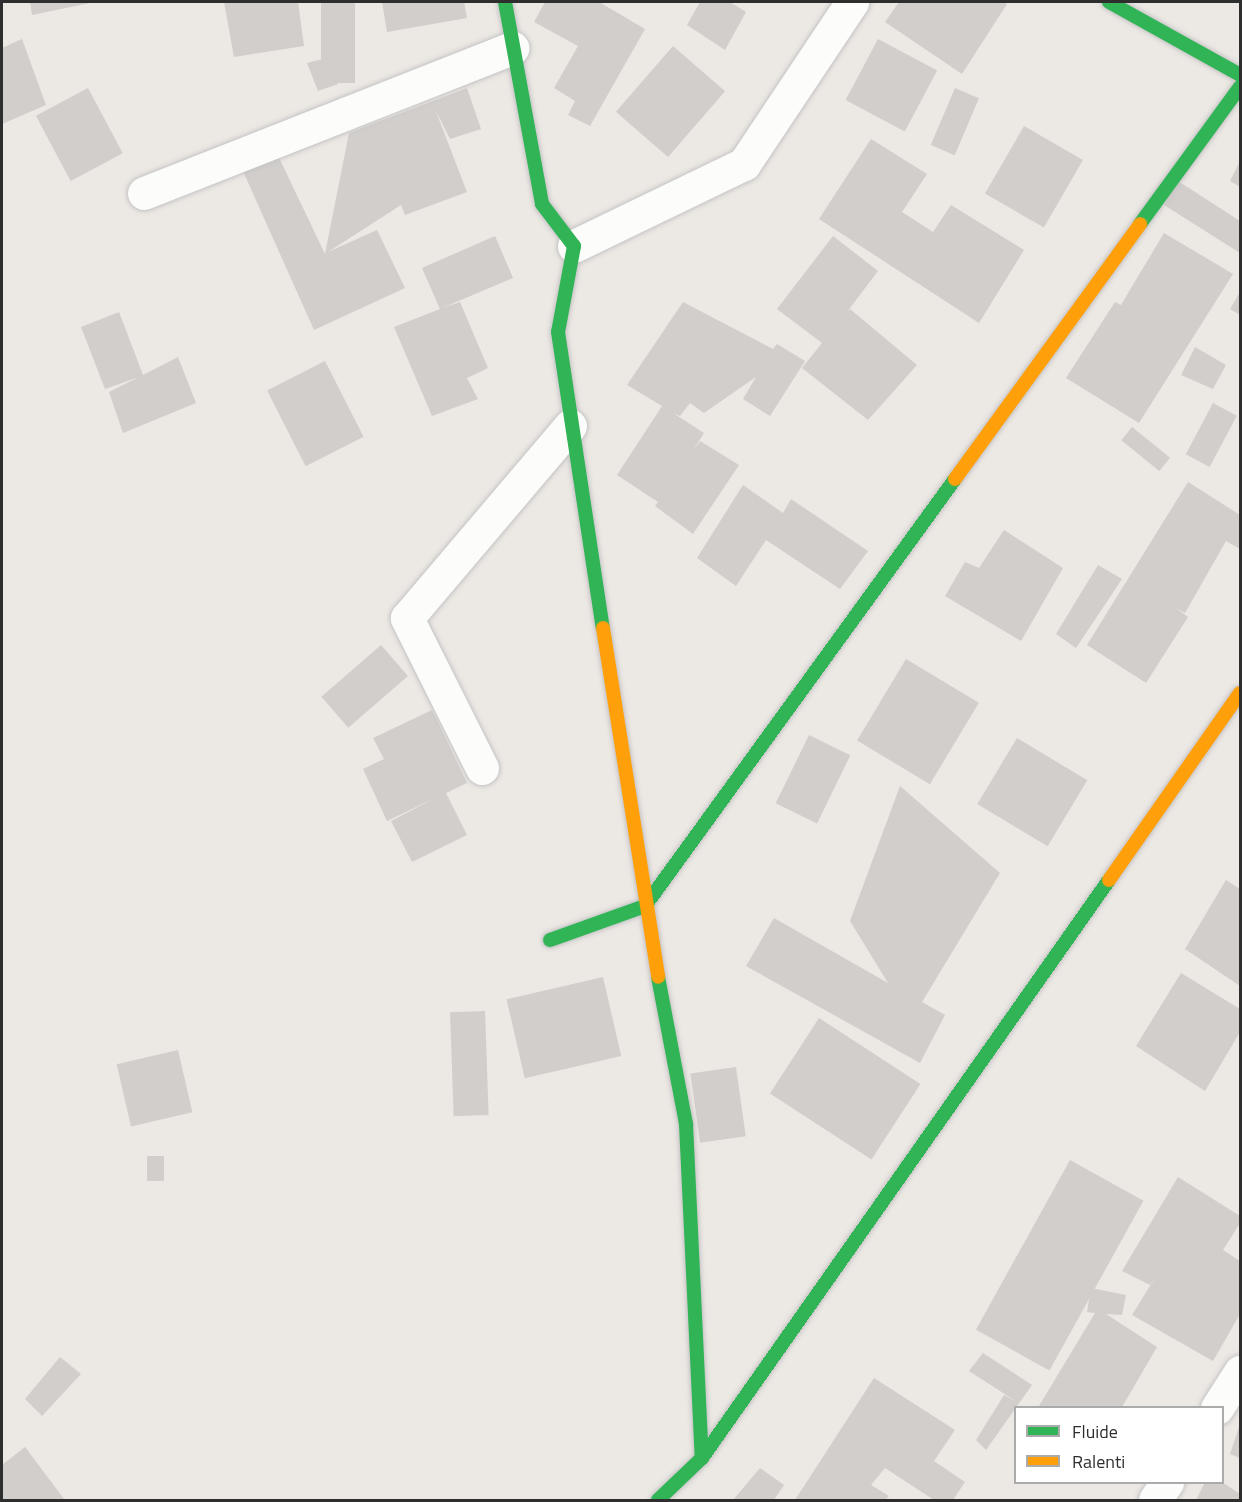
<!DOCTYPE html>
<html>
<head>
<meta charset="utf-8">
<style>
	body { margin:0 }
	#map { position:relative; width:1242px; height:1502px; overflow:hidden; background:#ece8e4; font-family:"Titillium Web",sans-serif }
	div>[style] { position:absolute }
	.building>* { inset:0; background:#d1cecb; transform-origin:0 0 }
	.roads { filter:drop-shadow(0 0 2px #c5c4c5) drop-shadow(0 0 2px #c5c4c5) }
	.street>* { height:33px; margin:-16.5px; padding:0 16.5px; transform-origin:16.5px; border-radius:16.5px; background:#fcfcfb }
	.fast>* { height:14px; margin:-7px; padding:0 7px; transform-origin:7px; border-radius:7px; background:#30b455 }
	.slow>* { height:14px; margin:-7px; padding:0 7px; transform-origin:7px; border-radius:7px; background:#ff9f0a }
	span { translate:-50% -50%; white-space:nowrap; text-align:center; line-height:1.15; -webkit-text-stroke:4.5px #fff; paint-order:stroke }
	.frame { position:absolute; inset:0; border:3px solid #2e2e2e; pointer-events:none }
	.legend { position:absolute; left:1014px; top:1406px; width:210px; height:78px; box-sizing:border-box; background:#fff; border:2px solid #ababab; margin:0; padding:8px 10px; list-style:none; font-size:18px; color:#2e2e2e }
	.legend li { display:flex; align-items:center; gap:12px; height:30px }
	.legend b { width:30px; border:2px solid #ababab }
</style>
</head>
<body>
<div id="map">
	<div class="building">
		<div style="clip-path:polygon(30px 2px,90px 2px,90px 3px,32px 15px)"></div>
		<div style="clip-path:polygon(224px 2px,298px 2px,304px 46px,234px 57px)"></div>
		<div style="left:321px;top:2px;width:34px;height:81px"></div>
		<div style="clip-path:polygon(382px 2px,464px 2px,467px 18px,387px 32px)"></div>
		<div style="clip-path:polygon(545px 2px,599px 2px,645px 29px,590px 126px,568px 115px,575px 101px,554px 88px,578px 46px,534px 22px)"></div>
		<div style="clip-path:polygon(700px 2px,730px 2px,746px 12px,725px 50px,687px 25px)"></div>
		<div style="clip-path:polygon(899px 2px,1003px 2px,1007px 4px,962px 74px,885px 22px)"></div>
		<div style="clip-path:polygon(22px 39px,46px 105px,2px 124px,2px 48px)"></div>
		<div style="left:878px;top:39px;width:67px;height:69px;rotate:28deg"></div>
		<div style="left:673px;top:46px;width:69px;height:87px;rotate:41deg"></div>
		<div style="clip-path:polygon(331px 57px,338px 84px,318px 91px,307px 63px)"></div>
		<div style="left:88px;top:88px;width:74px;height:59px;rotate:62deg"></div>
		<div style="clip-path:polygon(467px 88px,481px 129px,450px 139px,435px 109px,467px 192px,405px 215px,401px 205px,328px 252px,377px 230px,405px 288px,314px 330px,238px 160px,272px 143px,325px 254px,349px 133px)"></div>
		<div style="left:955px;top:88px;width:26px;height:62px;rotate:23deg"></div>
		<div style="left:1024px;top:126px;width:68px;height:78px;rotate:30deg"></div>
		<div style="clip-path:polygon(871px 139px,927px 174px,902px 212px,933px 232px,951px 205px,1024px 250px,979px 323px,819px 219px)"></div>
		<div style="clip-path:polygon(1240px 161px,1240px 187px,1230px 181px)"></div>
		<div style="clip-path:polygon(1178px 181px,1240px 221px,1240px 253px,1164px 205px)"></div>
		<div style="clip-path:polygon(1164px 233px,1233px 274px,1139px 423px,1066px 378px,1115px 302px,1121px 305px)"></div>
		<div style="clip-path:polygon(495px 236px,513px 278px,442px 308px,460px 302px,488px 368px,467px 378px,478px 399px,432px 416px,394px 327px,440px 309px,422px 268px)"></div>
		<div style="clip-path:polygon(833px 236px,878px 271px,844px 316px,850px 309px,917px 365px,868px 420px,802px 368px,822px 343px,777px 309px)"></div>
		<div style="clip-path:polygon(1240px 292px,1240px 315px,1230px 309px)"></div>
		<div style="clip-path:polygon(683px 302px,773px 349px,777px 344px,805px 361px,770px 416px,743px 399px,756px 377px,704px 413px,690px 403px,680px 416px,673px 413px,704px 433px,692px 452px,700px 441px,739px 465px,693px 534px,655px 506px,658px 502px,617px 475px,662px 406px,627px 385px)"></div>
		<div style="clip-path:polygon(119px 312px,143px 375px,178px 357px,196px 403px,123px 433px,109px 392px,139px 377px,105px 389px,81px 327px)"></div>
		<div style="clip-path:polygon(1195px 347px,1226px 365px,1213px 389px,1181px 375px)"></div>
		<div style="left:325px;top:361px;width:85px;height:65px;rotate:63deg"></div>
		<div style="left:1213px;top:403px;width:27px;height:58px;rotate:28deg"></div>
		<div style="left:1132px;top:427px;width:49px;height:17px;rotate:39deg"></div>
		<div style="clip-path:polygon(1188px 482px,1240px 515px,1240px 549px,1226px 541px,1185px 613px,1176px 608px,1188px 617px,1146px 683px,1087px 645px)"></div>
		<div style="clip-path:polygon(743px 485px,783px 513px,791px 499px,868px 551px,840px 589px,766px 540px,736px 586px,697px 558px)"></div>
		<div style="clip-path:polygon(1004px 530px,1063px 568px,1021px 641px,945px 596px,965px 562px,979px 568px)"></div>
		<div style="clip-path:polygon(1098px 565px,1122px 579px,1076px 648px,1056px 634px)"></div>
		<div style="left:381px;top:645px;width:41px;height:79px;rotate:49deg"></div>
		<div style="left:906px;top:659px;width:85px;height:95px;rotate:31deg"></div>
		<div style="clip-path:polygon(432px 710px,467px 783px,446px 793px,467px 835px,412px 862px,391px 821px,437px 797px,387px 821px,363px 769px,384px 759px,373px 738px)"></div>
		<div style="left:809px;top:735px;width:46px;height:76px;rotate:26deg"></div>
		<div style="left:1017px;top:738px;width:82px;height:77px;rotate:31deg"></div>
		<div style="clip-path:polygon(900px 786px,1000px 873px,922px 1002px,945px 1015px,920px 1063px,746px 966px,774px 918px,888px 983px,850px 921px)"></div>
		<div style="clip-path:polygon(1226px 880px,1240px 889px,1240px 986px,1185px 949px)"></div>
		<div style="clip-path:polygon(1181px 973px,1240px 1009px,1240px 1032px,1205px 1091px,1136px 1046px)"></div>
		<div style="left:603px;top:977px;width:81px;height:99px;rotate:77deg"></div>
		<div style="left:485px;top:1011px;width:104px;height:35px;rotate:88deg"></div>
		<div style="left:819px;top:1018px;width:121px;height:90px;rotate:33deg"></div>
		<div style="left:178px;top:1050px;width:64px;height:63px;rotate:77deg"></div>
		<div style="left:736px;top:1067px;width:70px;height:46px;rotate:82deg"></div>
		<div style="left:147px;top:1156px;width:17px;height:25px"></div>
		<div style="left:1070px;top:1160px;width:84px;height:194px;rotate:29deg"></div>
		<div style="clip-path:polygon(1178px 1177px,1240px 1216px,1240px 1223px,1223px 1250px,1240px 1261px,1240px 1314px,1213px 1361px,1132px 1315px,1158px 1273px,1150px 1285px,1122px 1271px)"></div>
		<div style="clip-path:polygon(1091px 1288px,1126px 1295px,1122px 1315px,1106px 1314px,1157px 1347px,1122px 1407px,1041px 1407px,1039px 1406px,1095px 1313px,1087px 1312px)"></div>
		<div style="clip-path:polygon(983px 1353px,1032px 1385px,986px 1450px,976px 1440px,1004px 1395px,1017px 1402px,969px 1371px)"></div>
		<div style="clip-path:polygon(60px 1357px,81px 1374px,42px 1416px,25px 1399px)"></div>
		<div style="clip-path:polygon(874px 1378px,955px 1430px,934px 1461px,965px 1482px,953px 1500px,934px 1500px,885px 1468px,871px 1485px,889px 1496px,885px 1500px,795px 1500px)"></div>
		<div style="clip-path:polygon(1240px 1424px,1240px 1458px,1230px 1454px)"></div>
		<div style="clip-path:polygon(25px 1447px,64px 1499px,62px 1500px,2px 1500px,2px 1465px)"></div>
		<div style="clip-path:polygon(760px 1468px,784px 1485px,774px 1500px,733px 1500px)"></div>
		<div style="clip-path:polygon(1205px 1482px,1222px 1482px,1240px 1494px,1240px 1500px,1196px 1500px)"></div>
	</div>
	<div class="roads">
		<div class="street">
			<div style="left:144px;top:193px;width:396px;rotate:-21.5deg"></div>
			<div style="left:574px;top:246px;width:189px;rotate:-25.8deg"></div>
			<div style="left:744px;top:164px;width:195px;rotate:-56.3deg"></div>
			<div style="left:482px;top:768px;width:168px;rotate:-116.6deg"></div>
			<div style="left:407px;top:618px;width:252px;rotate:-49.7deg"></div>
			<div style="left:1217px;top:1408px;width:43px;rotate:-57.4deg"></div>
			<div style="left:1155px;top:1500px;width:22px;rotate:-56deg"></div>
		</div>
		<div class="fast">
			<div style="left:505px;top:2px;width:205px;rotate:79.6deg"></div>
			<div style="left:542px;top:204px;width:53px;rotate:52.7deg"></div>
			<div style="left:574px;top:246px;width:87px;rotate:100.5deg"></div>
			<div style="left:558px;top:332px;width:299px;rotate:81.4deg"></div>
			<div style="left:1109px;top:2px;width:150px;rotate:29.1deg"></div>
			<div style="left:1140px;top:224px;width:170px;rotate:-53.9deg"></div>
			<div style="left:550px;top:940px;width:101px;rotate:-19.7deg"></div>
			<div style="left:645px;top:906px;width:528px;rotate:-54.02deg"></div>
			<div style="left:658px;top:977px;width:150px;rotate:79.2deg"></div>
			<div style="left:686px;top:1124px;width:334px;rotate:87.3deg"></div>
			<div style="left:658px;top:1500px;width:61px;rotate:-43.7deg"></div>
			<div style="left:702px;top:1458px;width:707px;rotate:-54.85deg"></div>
		</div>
		<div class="slow">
			<div style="left:955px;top:479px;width:315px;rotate:-54deg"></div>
			<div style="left:603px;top:628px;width:353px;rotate:81deg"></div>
			<div style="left:1109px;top:880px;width:228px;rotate:-55deg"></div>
		</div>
	</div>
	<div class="frame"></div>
	<ul class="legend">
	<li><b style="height:8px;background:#30b455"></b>Fluide</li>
	<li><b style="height:8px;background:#ff9f0a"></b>Ralenti</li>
	</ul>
</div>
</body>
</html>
